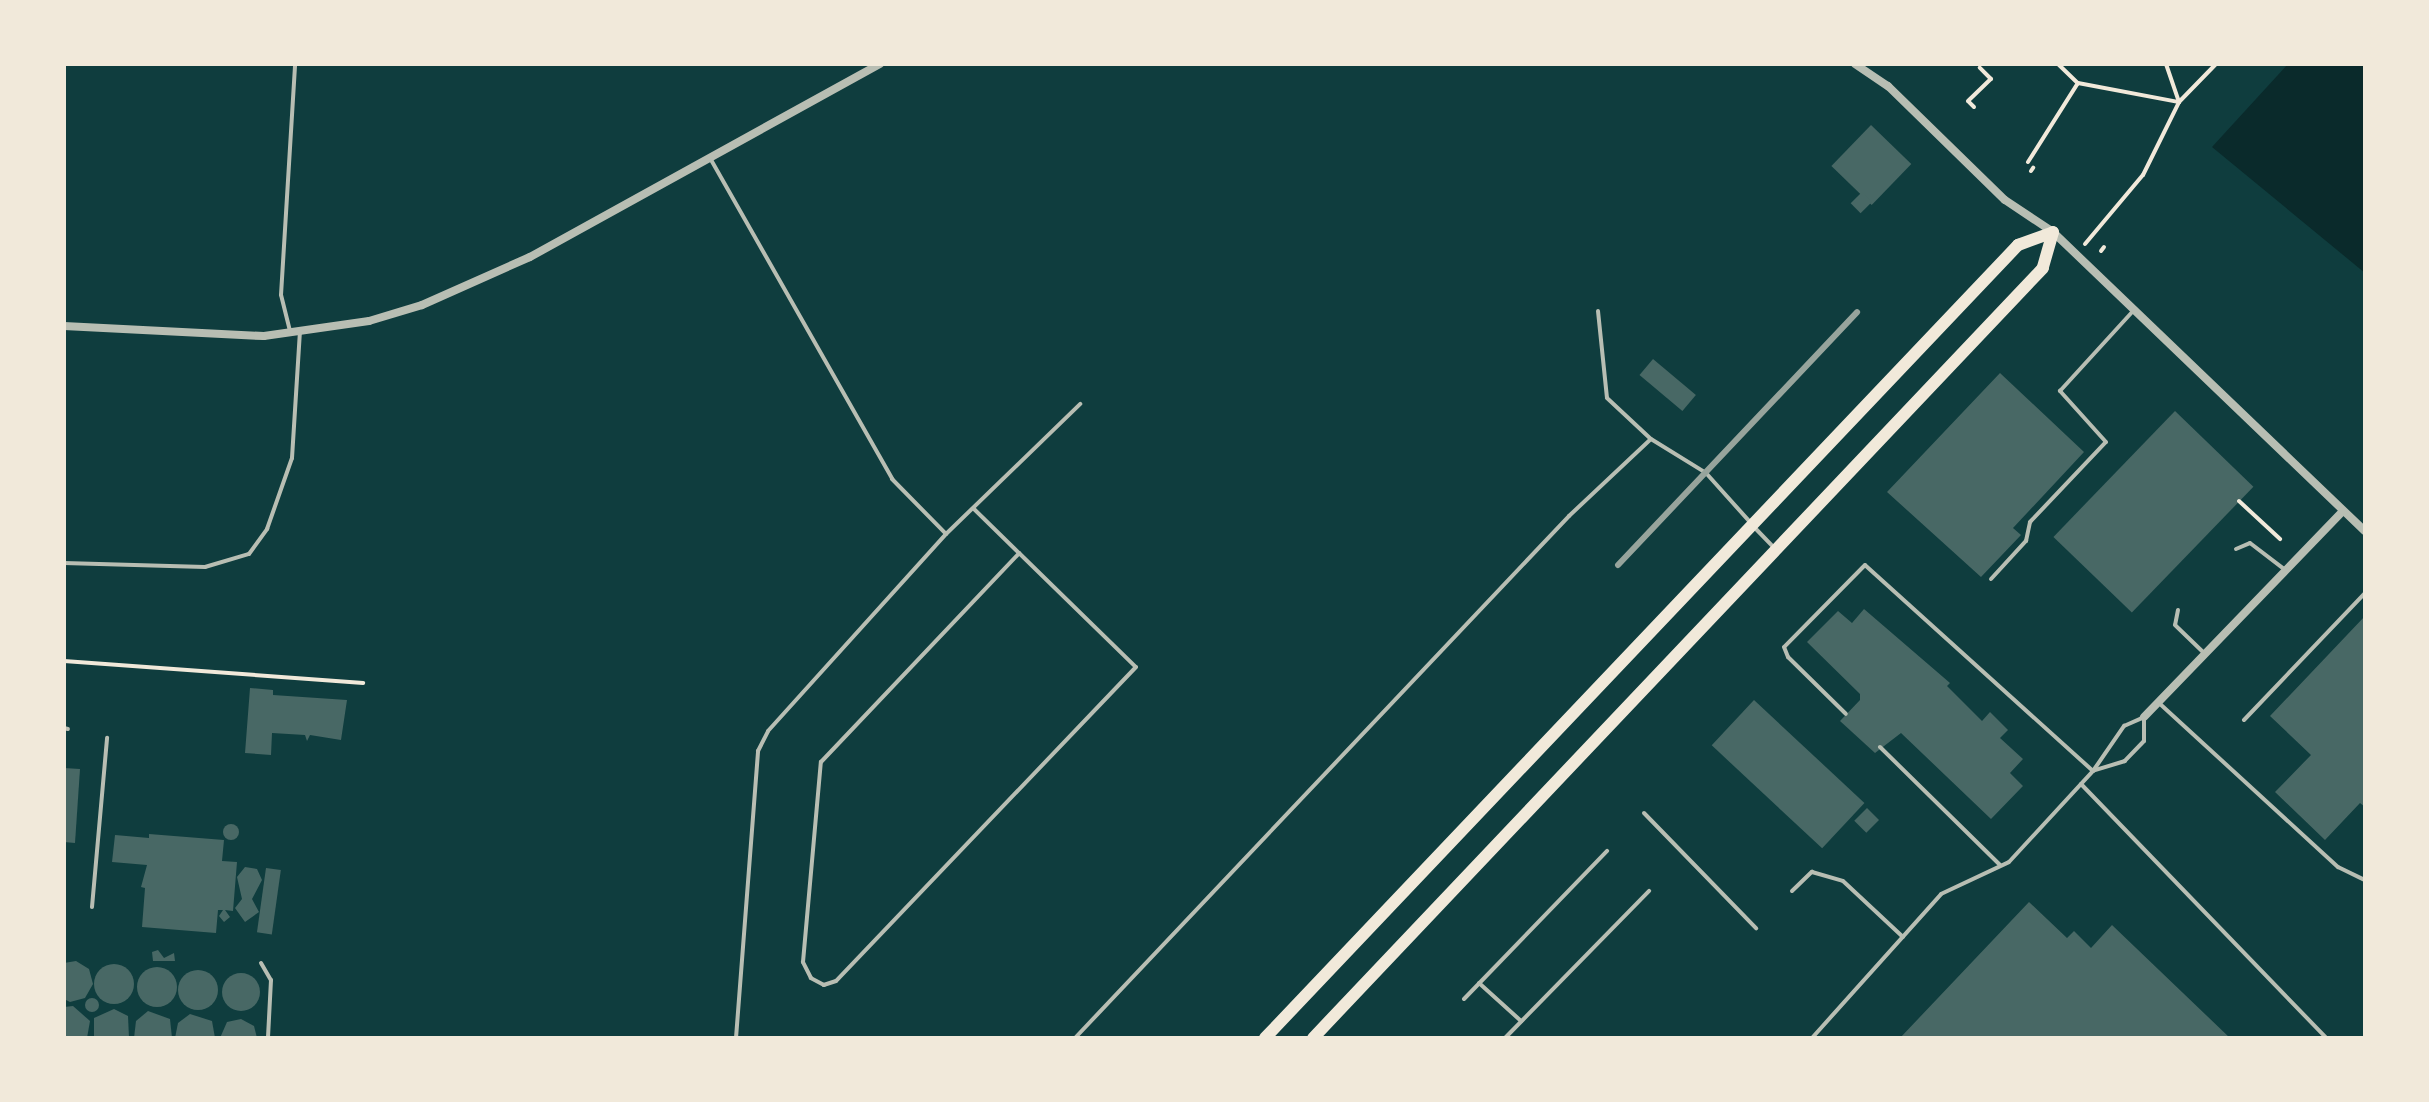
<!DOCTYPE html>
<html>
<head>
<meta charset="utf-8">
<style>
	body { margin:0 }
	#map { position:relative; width:2429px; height:1102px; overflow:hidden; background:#0f3d3e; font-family:"Asap Condensed",sans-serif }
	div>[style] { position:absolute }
	.water>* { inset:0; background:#0a2a2b }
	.building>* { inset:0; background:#486865; transform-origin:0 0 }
	.round { border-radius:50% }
	.path>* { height:4px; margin:-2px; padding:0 2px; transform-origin:2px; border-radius:2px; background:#f1e9da }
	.service>* { height:4px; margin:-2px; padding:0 2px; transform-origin:2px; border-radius:2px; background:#b8beb3 }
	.minor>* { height:8px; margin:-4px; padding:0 4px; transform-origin:4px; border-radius:4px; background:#b8beb3 }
	.secondary>* { height:12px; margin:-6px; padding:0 6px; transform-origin:6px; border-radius:6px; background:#f1e9da }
	.rail>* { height:6px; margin:-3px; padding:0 3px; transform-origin:3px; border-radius:3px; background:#97a49c }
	span { translate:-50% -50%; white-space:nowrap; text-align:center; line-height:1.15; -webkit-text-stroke:6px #f1e9da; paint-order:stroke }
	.frame { position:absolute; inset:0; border:66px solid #f1e9da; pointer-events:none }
</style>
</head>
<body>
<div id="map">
	<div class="water">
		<div style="clip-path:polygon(2288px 64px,2365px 64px,2365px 273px,2212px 147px)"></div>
	</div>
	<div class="building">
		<div style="left:1871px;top:125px;width:56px;height:57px;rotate:44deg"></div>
		<div style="left:1862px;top:192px;width:14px;height:16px;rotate:45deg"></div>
		<div style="left:1653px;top:359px;width:56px;height:21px;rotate:40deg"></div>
		<div style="clip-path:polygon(2000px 373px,2084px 452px,2013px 528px,2021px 535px,1981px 577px,1887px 492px)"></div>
		<div style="left:2175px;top:411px;width:109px;height:175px;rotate:44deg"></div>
		<div style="clip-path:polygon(1864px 609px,1950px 683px,1947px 686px,1982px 721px,1990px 712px,2008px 730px,2000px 738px,2023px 759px,2010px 773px,2023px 786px,1991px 819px,1901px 733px,1875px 753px,1840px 721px,1860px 700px,1860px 694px,1807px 642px,1838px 611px,1852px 623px)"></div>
		<div style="clip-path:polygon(2365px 616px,2365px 807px,2360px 803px,2325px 840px,2275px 792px,2311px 755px,2270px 716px)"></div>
		<div style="clip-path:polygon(250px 688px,273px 690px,273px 695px,347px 700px,341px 740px,310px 735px,307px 741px,305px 735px,272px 733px,271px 755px,245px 753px)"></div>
		<div style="left:1754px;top:700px;width:151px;height:62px;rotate:43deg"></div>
		<div style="clip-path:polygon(64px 768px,80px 769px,75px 843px,64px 842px)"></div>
		<div style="left:1867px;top:808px;width:17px;height:18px;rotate:45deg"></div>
		<div class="round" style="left:223px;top:824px;width:16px;height:16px"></div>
		<div style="clip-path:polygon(149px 834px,224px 840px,222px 861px,237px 862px,233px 911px,225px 910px,230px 917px,224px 922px,219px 916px,223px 910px,218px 910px,216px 933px,142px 927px,145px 888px,141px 887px,147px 865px,112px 862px,115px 835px,149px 838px)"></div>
		<div style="clip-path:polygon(245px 867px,257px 869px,262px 880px,252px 899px,259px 912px,245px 922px,235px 908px,242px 899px,237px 877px)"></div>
		<div style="left:266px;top:868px;width:15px;height:65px;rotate:8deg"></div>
		<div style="clip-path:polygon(2029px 902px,2067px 938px,2074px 931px,2091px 948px,2112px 925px,2230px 1038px,1900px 1038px)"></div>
		<div style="clip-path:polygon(158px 950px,164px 958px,174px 953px,175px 961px,153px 961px,152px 952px)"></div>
		<div style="clip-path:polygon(76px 961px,89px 969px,93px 984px,85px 998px,70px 1002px,64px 999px,64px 963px)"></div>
		<div class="round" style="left:94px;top:964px;width:40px;height:40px"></div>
		<div class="round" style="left:137px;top:967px;width:40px;height:40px"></div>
		<div class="round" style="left:178px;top:970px;width:40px;height:40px"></div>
		<div class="round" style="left:222px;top:973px;width:38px;height:38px"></div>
		<div class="round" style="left:85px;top:998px;width:14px;height:14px"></div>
		<div style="clip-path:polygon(73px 1006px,90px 1021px,87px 1038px,64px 1038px,64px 1007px)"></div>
		<div style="clip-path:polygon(114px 1009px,128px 1016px,129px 1038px,94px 1038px,94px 1018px)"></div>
		<div style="clip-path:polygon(148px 1011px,170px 1019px,172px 1038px,134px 1038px,136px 1021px)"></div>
		<div style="clip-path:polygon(190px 1014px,212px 1021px,215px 1038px,175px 1038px,178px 1023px)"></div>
		<div style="clip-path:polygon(241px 1019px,254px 1026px,257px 1038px,220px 1038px,227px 1022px)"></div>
	</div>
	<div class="path">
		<div style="left:2058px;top:64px;width:28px;rotate:44deg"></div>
		<div style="left:2166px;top:64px;width:40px;rotate:71.1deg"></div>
		<div style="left:1974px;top:107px;width:8px;rotate:-135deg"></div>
		<div style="left:1968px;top:101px;width:32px;rotate:-44deg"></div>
		<div style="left:1991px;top:79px;width:16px;rotate:-135deg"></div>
		<div style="left:2028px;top:162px;width:93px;rotate:-57.7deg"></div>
		<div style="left:2078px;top:83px;width:103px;rotate:10.7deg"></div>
		<div style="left:2031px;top:171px;width:4px;rotate:-56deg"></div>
		<div style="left:2085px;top:244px;width:90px;rotate:-50deg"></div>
		<div style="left:2143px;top:175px;width:81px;rotate:-63.7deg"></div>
		<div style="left:2179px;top:102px;width:53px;rotate:-45.8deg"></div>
		<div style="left:2101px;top:251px;width:5px;rotate:-53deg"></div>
		<div style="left:2239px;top:501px;width:56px;rotate:42.8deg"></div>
		<div style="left:64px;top:661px;width:300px;rotate:4.2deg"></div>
	</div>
	<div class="service">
		<div style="left:710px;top:158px;width:369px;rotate:60.4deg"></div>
		<div style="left:892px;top:479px;width:77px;rotate:45.5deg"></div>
		<div style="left:946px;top:534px;width:187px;rotate:-44.1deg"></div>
		<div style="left:1598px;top:311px;width:87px;rotate:84.1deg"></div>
		<div style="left:1607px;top:398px;width:60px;rotate:43deg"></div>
		<div style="left:1651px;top:439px;width:65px;rotate:31.7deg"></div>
		<div style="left:1706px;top:473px;width:64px;rotate:48.1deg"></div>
		<div style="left:290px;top:331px;width:37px;rotate:-104deg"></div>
		<div style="left:281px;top:295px;width:231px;rotate:-86.5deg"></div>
		<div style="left:974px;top:509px;width:63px;rotate:44.4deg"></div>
		<div style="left:1019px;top:553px;width:163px;rotate:44.3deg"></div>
		<div style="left:1136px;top:667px;width:434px;rotate:133.7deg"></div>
		<div style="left:836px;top:981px;width:13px;rotate:162deg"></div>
		<div style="left:824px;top:985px;width:15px;rotate:-152deg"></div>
		<div style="left:811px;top:978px;width:18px;rotate:-117deg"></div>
		<div style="left:803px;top:962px;width:201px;rotate:-84.9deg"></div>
		<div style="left:821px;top:762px;width:288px;rotate:-46.5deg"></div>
		<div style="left:1755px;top:528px;width:28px;rotate:46deg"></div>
		<div style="left:2236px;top:549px;width:15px;rotate:-23deg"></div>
		<div style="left:2250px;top:543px;width:43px;rotate:37.4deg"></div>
		<div style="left:64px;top:563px;width:141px;rotate:1.6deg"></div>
		<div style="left:205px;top:567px;width:46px;rotate:-16.5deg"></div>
		<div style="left:249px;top:554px;width:31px;rotate:-54deg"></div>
		<div style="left:267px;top:529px;width:75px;rotate:-70.6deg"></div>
		<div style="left:292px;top:458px;width:126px;rotate:-86.4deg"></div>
		<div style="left:1991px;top:579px;width:52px;rotate:-47.4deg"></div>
		<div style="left:2026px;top:541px;width:19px;rotate:-78deg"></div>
		<div style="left:2030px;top:522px;width:110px;rotate:-46.5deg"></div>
		<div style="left:2106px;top:442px;width:69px;rotate:-132deg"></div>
		<div style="left:2060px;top:391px;width:108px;rotate:-47.6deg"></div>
		<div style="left:2178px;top:610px;width:15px;rotate:101deg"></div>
		<div style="left:2175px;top:625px;width:40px;rotate:44deg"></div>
		<div style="left:2159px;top:703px;width:243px;rotate:42.5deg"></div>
		<div style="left:2338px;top:867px;width:30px;rotate:26deg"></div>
		<div style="left:2144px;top:717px;width:24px;rotate:90deg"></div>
		<div style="left:2144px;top:741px;width:28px;rotate:134deg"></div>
		<div style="left:2125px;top:761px;width:34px;rotate:163deg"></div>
		<div style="left:2093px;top:771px;width:55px;rotate:-55.4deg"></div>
		<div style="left:2124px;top:726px;width:22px;rotate:-24deg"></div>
		<div style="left:2244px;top:720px;width:175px;rotate:-46.4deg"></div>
		<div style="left:64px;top:728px;width:4px;rotate:14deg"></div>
		<div style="left:1880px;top:747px;width:168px;rotate:44.5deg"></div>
		<div style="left:2081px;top:784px;width:353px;rotate:46deg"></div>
		<div style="left:1644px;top:813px;width:161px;rotate:45.8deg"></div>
		<div style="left:1792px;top:891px;width:28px;rotate:-44deg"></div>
		<div style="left:1812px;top:872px;width:32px;rotate:16deg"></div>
		<div style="left:1843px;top:881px;width:82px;rotate:43deg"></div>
		<div style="left:92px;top:907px;width:170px;rotate:-84.9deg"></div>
		<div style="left:261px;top:963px;width:20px;rotate:60deg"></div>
		<div style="left:271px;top:980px;width:58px;rotate:93deg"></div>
		<div style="left:1479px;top:983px;width:57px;rotate:42.1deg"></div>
		<div style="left:1464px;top:999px;width:206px;rotate:-46deg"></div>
		<div style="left:736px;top:1038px;width:288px;rotate:-85.6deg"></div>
		<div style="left:758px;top:751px;width:22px;rotate:-63deg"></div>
		<div style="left:768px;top:731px;width:266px;rotate:-47.9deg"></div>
		<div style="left:1075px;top:1038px;width:719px;rotate:-46.58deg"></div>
		<div style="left:1569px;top:516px;width:112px;rotate:-43.2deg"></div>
		<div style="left:1505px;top:1038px;width:206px;rotate:-45.6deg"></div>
		<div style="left:1812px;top:1038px;width:193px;rotate:-48.1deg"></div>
		<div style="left:1941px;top:894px;width:75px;rotate:-25.2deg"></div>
		<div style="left:2009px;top:862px;width:124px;rotate:-47.3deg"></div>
		<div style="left:2093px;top:771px;width:307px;rotate:-137.9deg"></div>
		<div style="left:1865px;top:565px;width:115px;rotate:134.6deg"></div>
		<div style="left:1784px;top:647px;width:11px;rotate:68deg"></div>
		<div style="left:1788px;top:657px;width:81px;rotate:44.5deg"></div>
	</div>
	<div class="minor">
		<div style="left:1855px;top:64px;width:40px;rotate:34deg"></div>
		<div style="left:1888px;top:86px;width:163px;rotate:44.3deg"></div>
		<div style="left:2005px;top:200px;width:58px;rotate:33.7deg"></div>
		<div style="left:2053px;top:232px;width:432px;rotate:43.8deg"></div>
		<div style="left:64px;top:326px;width:200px;rotate:2.9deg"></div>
		<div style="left:264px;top:336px;width:106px;rotate:-8.1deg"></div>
		<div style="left:369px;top:321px;width:55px;rotate:-16.8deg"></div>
		<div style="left:422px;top:305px;width:118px;rotate:-24deg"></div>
		<div style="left:530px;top:257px;width:400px;rotate:-28.9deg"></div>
		<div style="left:2144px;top:717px;width:286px;rotate:-46deg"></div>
	</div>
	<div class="secondary">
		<div style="left:1265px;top:1038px;width:1094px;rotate:-46.48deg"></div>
		<div style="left:2018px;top:245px;width:37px;rotate:-20deg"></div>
		<div style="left:2053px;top:232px;width:37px;rotate:106deg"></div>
		<div style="left:2043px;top:268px;width:1061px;rotate:133.47deg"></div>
	</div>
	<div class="rail">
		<div style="left:1618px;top:565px;width:348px;rotate:-46.6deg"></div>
	</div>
	<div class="frame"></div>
</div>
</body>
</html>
